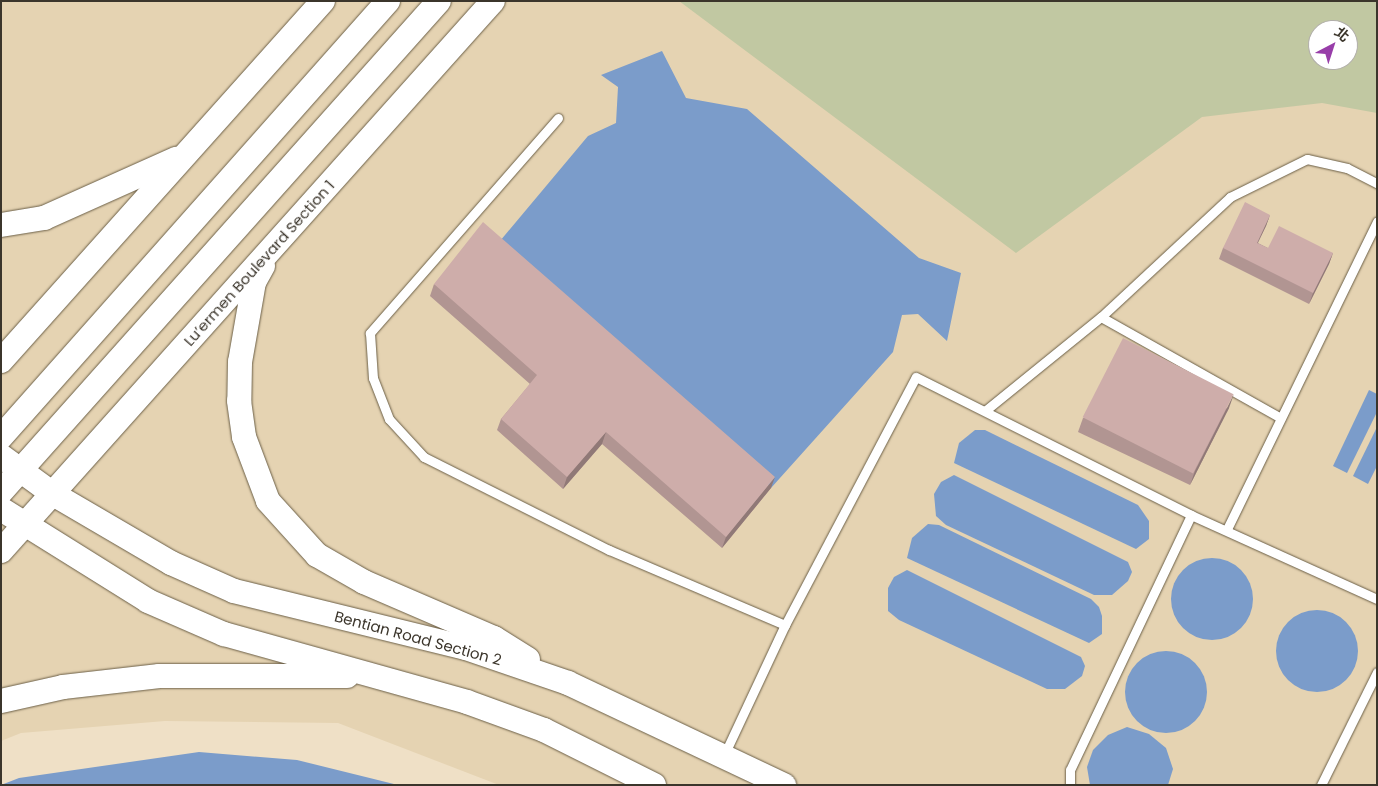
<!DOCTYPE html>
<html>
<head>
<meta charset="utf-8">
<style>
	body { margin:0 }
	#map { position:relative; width:1378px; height:786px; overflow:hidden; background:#efe0c6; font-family:Poppins,"Noto Sans TC",sans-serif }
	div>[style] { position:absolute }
	.built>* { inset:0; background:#e5d3b2 }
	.green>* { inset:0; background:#c1c8a2 }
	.water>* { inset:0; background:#7b9cca }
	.round { border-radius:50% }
	.roads { filter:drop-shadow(0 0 1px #6b5f47) drop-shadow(0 0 1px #6b5f47) }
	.lane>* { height:9px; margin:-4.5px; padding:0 4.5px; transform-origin:4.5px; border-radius:4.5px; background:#fff }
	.secondary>* { height:24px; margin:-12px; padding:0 12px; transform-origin:12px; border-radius:12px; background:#fff }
	.wall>* { inset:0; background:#b19592 }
	.shaded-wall>* { inset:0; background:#907977 }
	.building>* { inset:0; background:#ceadaa; transform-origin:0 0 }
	span { translate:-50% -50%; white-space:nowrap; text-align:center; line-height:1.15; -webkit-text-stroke:5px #fff; paint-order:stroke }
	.street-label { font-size:15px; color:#3b352b }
	.frame { position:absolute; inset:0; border:2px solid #3b352b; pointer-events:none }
	.north { position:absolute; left:1308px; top:20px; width:50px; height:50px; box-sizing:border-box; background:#fff; border:1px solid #b1aeaa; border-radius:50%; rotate:40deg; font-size:14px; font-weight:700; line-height:20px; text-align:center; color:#3b352b }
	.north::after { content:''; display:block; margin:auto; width:18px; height:22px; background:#983ea9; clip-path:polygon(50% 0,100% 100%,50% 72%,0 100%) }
</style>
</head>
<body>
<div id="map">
	<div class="built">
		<div style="clip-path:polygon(evenodd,1px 1px,1377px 1px,1377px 785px,499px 785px,338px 723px,165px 721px,21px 733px,1px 741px,1px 1px,1318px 30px,1348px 30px,1348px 60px,1318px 60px,1318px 30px)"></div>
	</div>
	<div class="green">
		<div style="clip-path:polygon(evenodd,679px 1px,1377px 1px,1377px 113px,1322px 103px,1202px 117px,1016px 253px,679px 1px,1318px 30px,1348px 30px,1348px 60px,1318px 60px,1318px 30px)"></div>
	</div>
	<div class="water">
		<div style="clip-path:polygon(662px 51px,686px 98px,747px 109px,919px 258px,961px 273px,947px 341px,918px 314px,902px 315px,893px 352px,771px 488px,495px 247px,588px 136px,616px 123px,618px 87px,601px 75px)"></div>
		<div style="clip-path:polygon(1369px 390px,1377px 394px,1377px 412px,1347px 473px,1333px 466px)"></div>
		<div style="clip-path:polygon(1377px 427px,1377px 466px,1368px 484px,1353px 476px)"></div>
		<div style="clip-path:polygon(975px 430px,985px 430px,1138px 505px,1149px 521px,1149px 539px,1136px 549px,954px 463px,959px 443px)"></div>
		<div style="clip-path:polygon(954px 475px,1128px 562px,1132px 572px,1128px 581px,1112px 595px,1094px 595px,946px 525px,936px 516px,934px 494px,941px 482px)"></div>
		<div style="clip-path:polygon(928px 524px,939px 525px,1091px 599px,1099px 607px,1102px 616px,1102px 634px,1089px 643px,907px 558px,912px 538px)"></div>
		<div class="round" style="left:1171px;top:558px;width:82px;height:82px"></div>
		<div style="clip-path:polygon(907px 570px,1081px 657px,1085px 666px,1082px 676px,1065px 689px,1047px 689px,899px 620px,888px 611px,888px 588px,894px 577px)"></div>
		<div class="round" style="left:1276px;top:610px;width:82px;height:82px"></div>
		<div class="round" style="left:1125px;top:651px;width:82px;height:82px"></div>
		<div style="clip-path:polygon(1127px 727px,1149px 734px,1166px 748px,1173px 769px,1168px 785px,1090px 785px,1087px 767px,1093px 750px,1108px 735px)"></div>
		<div style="clip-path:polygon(199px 752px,297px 760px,398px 785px,1px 785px,19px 778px)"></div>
	</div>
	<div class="roads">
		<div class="lane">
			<div style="left:558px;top:118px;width:286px;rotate:131.2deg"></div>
			<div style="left:370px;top:333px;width:45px;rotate:86.2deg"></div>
			<div style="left:373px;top:378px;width:44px;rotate:68.7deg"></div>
			<div style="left:389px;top:419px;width:52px;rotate:47.4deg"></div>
			<div style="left:424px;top:457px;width:207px;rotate:26.7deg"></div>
			<div style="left:609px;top:550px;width:191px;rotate:23.1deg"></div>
			<div style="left:1101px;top:317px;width:206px;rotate:29.3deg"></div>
			<div style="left:986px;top:410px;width:148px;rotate:-39deg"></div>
			<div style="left:1101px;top:317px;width:176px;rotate:-42.9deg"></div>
			<div style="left:1230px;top:197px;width:86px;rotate:-26.3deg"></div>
			<div style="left:1307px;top:159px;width:41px;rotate:12.7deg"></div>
			<div style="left:1347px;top:168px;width:34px;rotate:27deg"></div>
			<div style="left:1227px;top:529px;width:342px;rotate:-64deg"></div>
			<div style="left:724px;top:755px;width:144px;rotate:-64.9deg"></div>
			<div style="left:785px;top:625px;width:280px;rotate:-62.2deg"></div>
			<div style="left:916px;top:377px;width:308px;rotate:26.6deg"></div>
			<div style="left:1191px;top:515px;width:204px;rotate:24.3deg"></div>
			<div style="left:1070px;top:785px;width:15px;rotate:-90deg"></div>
			<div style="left:1070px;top:770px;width:282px;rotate:-64.6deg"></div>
			<div style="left:1321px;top:785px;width:126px;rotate:-63.6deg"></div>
		</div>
		<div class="secondary">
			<div style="left:1px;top:225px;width:44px;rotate:-9.2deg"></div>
			<div style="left:44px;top:218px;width:145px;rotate:-24.1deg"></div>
			<div style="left:263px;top:266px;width:18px;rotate:119deg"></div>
			<div style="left:254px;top:282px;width:81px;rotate:99.9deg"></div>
			<div style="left:240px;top:362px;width:39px;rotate:91deg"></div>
			<div style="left:239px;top:401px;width:36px;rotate:82deg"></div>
			<div style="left:244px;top:437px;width:68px;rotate:69.4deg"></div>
			<div style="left:268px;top:501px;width:73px;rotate:47.8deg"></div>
			<div style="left:317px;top:555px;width:54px;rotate:29.9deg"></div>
			<div style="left:364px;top:582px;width:142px;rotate:23.3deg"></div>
			<div style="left:494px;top:638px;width:40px;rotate:32deg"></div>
			<div style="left:1px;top:361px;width:483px;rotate:-48.2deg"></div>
			<div style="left:1px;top:437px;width:583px;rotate:-48.41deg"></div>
			<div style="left:1px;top:456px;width:64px;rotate:36.2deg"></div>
			<div style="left:53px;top:494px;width:137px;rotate:30.3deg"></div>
			<div style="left:171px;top:563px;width:69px;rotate:24deg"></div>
			<div style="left:234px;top:591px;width:239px;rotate:13.8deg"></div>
			<div style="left:466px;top:648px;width:108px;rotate:18.9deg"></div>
			<div style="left:568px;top:683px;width:239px;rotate:25.3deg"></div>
			<div style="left:1px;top:492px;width:658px;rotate:-48.27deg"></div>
			<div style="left:1px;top:509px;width:173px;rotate:32deg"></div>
			<div style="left:148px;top:601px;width:83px;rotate:23.5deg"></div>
			<div style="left:224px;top:634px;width:252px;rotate:15.6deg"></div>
			<div style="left:467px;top:702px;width:82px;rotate:20deg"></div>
			<div style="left:544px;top:730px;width:123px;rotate:26.6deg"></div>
			<div style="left:1px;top:551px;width:738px;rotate:-48.19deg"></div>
			<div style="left:1px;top:701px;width:64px;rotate:-12.7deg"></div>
			<div style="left:63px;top:687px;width:97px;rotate:-6.5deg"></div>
			<div style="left:159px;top:676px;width:188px"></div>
		</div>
	</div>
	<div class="wall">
		<div style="clip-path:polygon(1270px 215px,1266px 226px,1258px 243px,1268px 248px,1333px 253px,1329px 264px,1309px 304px,1219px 259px,1223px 248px)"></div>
		<div style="clip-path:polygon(434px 284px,771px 488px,722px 548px,602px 444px,563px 489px,497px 430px,501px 419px,530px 384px,430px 296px)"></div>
		<div style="clip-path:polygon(1229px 408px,1190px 485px,1078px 432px,1083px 418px)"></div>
	</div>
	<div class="shaded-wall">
		<div style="clip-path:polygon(1270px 215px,1266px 226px,1252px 254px,1257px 243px)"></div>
		<div style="clip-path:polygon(1333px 253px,1329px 264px,1309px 304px,1313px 293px)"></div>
		<div style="clip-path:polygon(1234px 394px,1229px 408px,1190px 485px,1195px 471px)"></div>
		<div style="clip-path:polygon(606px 432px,602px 444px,563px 489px,567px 477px)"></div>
		<div style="clip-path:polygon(775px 477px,771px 488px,722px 548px,726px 537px)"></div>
	</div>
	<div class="building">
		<div style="clip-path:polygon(1245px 202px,1270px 215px,1257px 243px,1268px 248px,1279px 226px,1333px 253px,1313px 293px,1223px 248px)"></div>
		<div style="clip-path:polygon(483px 222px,775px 477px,726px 537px,606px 432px,567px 477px,501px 419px,537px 375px,434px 284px)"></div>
		<div style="left:1123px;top:338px;width:124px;height:89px;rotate:27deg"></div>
	</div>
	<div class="street-label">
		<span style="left:259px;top:263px;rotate:-48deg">Lu’ermen Boulevard Section 1</span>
		<span style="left:418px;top:638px;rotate:15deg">Bentian Road Section 2</span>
	</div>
	<div class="frame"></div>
	<div class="north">北</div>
</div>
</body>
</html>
